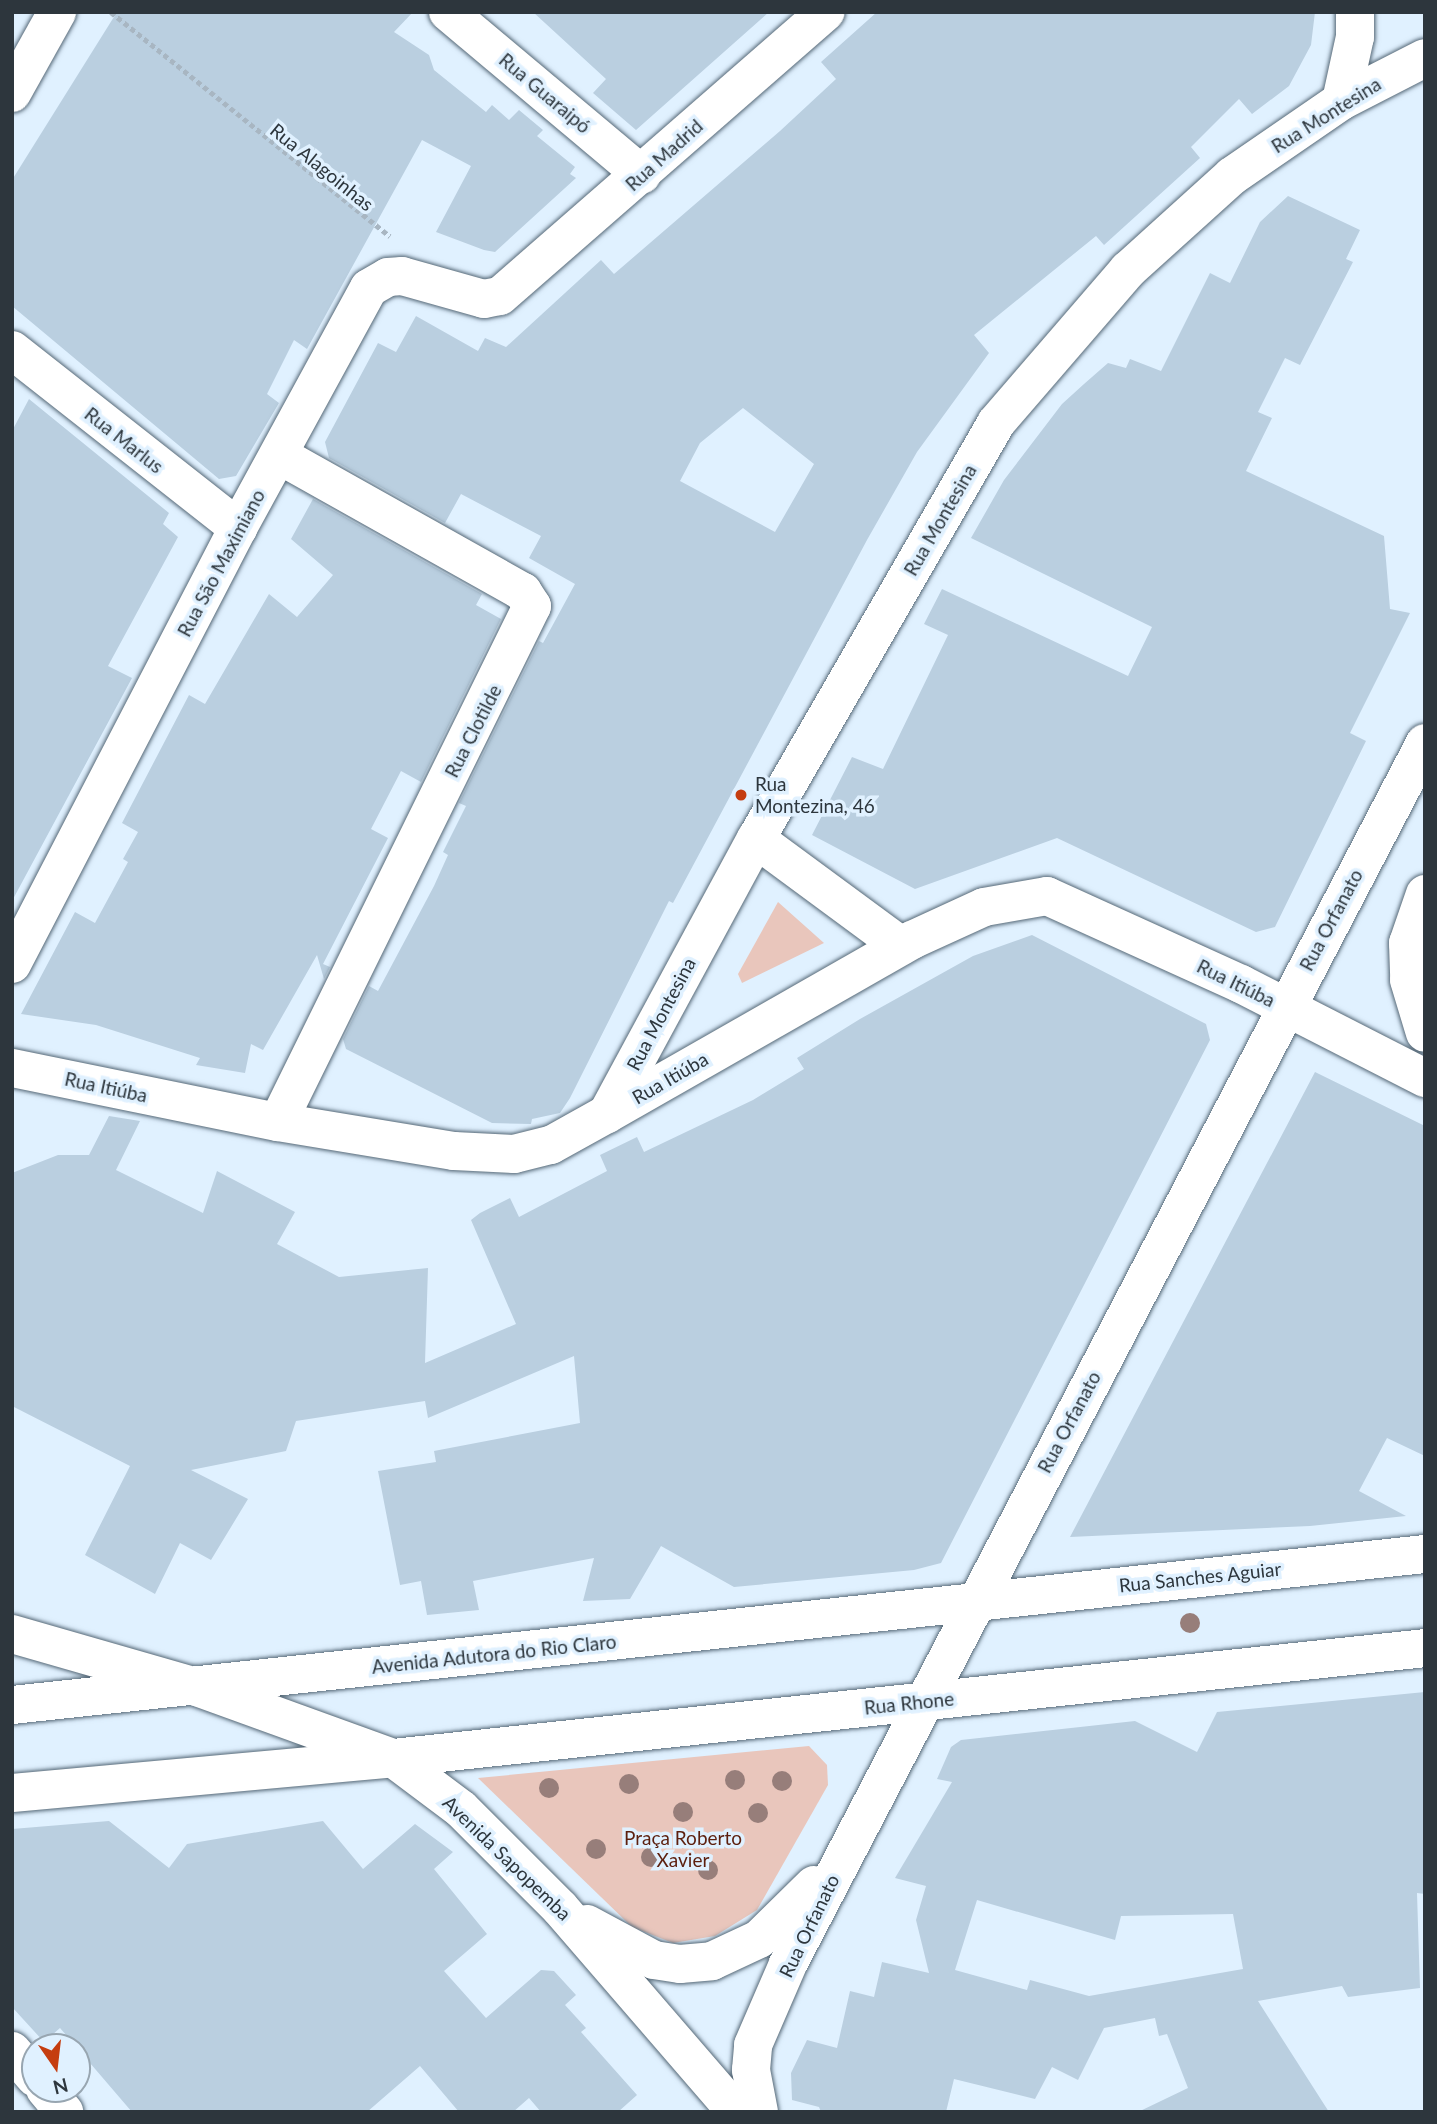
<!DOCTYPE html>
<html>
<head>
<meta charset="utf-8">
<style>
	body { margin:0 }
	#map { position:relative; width:1437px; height:2124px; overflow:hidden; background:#e0f1ff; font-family:Lato,sans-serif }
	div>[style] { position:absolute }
	.green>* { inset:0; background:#e9c6bc }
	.building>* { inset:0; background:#bacfe0 }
	.path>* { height:4.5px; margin-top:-2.25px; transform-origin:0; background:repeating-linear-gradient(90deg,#a8b6c2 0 5px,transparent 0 8.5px) }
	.roads { filter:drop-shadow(0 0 2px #556877) drop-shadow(0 0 2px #556877) }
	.minor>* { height:38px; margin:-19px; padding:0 19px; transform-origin:19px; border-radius:19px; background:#fff }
	.major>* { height:38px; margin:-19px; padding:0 19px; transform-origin:19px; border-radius:19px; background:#fff }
	.trees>* { width:20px; height:20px; margin:-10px; border-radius:50%; background:#977e7a }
	.dots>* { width:19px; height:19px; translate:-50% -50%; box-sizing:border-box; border:4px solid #e0f1ff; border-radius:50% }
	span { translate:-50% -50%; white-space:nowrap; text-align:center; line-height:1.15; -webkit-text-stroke:7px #e0f1ff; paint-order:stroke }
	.street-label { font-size:19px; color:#2d363d }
	.poi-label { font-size:19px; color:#2d363d }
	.left { translate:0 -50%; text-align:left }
	.park-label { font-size:19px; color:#5c1f0e }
	.frame { position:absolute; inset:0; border:14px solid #2d363d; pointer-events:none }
	.north { position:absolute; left:21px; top:2033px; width:70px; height:70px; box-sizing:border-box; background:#e0f1ff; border:2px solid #98a6b1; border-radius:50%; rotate:166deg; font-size:19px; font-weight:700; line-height:28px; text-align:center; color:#2d363d }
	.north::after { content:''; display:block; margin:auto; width:24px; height:32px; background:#c53d10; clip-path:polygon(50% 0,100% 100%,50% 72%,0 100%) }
</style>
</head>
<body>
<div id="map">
	<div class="green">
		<div style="clip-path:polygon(778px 902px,824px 943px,742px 983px,738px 974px)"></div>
		<div style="clip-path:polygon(809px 1746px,827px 1765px,828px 1785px,757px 1910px,715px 1936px,673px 1943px,632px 1927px,478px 1778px)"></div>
	</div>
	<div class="building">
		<div style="clip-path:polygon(117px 12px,413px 12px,394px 32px,429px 55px,434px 70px,486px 112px,492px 105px,509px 120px,519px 110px,543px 130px,537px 136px,575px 167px,570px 174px,576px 178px,495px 252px,484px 250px,436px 232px,471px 166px,422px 140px,307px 349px,294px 340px,267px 394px,279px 403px,256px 442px,236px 476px,219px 479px,12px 306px,12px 180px)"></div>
		<div style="clip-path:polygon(533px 12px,769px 12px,636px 130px,593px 93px,606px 79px)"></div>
		<div style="clip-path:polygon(evenodd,877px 12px,1315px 12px,1311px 45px,1289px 86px,1252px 114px,1239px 99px,1191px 147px,1200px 158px,1104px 245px,1096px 236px,974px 335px,989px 353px,917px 452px,867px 540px,673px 903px,669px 901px,570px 1098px,560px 1113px,532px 1119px,531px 1124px,492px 1123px,346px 1049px,343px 1039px,369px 986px,378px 991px,434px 886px,448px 855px,443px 852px,466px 806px,459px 803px,539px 641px,543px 643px,575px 584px,529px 558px,541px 536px,461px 494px,445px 523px,329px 458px,325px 442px,378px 343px,396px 352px,416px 316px,478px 351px,485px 338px,506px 347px,601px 260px,614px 274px,780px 131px,836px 79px,821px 62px,877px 12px,743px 408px,814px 464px,775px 532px,680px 481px,700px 443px,743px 408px)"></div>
		<div style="clip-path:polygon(1288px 196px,1360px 230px,1346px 259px,1353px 262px,1300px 365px,1285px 358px,1258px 412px,1272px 418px,1246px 471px,1384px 536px,1390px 609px,1410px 613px,1350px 733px,1366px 741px,1275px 927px,1256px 932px,1057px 838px,915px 889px,812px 835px,852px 757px,883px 769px,948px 635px,924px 624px,942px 589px,1128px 676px,1152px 627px,971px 538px,1004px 480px,1062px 404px,1084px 384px,1108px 363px,1126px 368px,1130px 359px,1161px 371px,1210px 273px,1230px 283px,1260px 222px)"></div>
		<div style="clip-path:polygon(29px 399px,169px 513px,163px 524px,178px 537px,108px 666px,132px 678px,12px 901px,12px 431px)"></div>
		<div style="clip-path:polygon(313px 499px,482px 594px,476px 605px,501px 619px,421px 782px,401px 771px,371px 829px,388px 838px,323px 964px,330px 967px,324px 979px,317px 955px,263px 1050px,251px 1044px,245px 1073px,196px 1065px,200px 1058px,96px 1025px,21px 1014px,75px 912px,95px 923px,128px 862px,123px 859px,138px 832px,122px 823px,189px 695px,205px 704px,269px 594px,297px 617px,333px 575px,291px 539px)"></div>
		<div style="clip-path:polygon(1032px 935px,1206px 1024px,1210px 1040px,941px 1563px,914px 1570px,734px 1587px,661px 1546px,630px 1599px,583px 1601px,594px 1558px,473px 1581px,479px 1610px,427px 1615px,421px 1581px,400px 1585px,378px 1471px,436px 1462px,434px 1451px,580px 1423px,574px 1356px,428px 1418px,425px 1401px,296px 1421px,286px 1451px,191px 1470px,248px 1499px,211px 1560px,180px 1543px,155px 1594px,85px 1555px,130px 1466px,12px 1406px,12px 1173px,58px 1155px,89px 1155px,109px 1116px,140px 1121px,116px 1170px,203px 1213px,217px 1171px,295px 1212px,277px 1244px,339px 1277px,428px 1268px,425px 1363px,516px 1324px,471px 1220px,480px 1213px,510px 1198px,519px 1217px,607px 1171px,600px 1155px,637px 1137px,644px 1152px,753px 1100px,804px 1069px,797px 1058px,860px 1019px,973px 956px)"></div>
		<div style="clip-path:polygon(1315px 1072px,1425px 1126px,1425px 1456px,1387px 1438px,1359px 1491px,1406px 1516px,1310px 1526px,1070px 1537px)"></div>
		<div style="clip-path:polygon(evenodd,1425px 1692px,1425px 1894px,1417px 1893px,1420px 1988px,1348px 1997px,1342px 1986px,1258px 2001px,1329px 2112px,1138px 2112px,1188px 2088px,1167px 2034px,1159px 2036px,1155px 2018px,1104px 2028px,1078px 2080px,1052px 2067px,1035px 2099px,954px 2079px,946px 2112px,821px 2112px,819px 2107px,792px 2100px,791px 2073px,807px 2040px,837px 2048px,850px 1991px,874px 1997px,882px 1962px,929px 1973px,916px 1920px,926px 1886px,895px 1878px,952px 1782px,937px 1779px,951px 1747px,961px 1740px,1135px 1721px,1197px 1752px,1217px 1712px,1425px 1692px,977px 1900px,1115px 1940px,1121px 1916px,1233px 1914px,1243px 1969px,1089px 1996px,1030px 1980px,1027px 1990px,955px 1970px,977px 1900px)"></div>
		<div style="clip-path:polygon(109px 1821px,169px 1868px,187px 1844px,323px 1821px,363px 1869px,415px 1824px,453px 1852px,434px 1869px,487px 1934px,444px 1971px,486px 2018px,541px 1970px,554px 1971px,576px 1995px,565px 2005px,586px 2028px,581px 2032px,637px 2095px,618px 2112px,541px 2112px,529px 2098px,513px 2112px,459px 2112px,420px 2066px,367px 2112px,132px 2112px,60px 2028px,44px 2042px,12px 2007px,12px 1829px)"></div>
	</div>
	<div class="path">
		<div style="left:111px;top:12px;width:358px;rotate:38.8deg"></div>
	</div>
	<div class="roads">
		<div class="minor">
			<div style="left:448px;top:12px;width:253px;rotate:40deg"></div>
			<div style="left:12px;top:93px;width:93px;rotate:-60.9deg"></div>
			<div style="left:1341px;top:101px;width:66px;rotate:-77.7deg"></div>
			<div style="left:1355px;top:37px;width:25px;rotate:-90deg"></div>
			<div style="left:12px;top:350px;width:288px;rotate:38.2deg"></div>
			<div style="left:12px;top:964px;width:491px;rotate:-62.6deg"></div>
			<div style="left:238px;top:528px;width:273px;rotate:-61.4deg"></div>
			<div style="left:369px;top:288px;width:22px;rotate:-30deg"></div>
			<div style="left:388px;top:277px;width:14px;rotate:-4deg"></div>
			<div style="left:402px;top:276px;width:85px;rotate:15.7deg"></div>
			<div style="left:484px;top:299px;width:16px;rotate:-11deg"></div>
			<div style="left:500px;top:296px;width:432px;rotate:-41.1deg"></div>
			<div style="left:607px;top:1114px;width:351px;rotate:-29.7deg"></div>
			<div style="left:912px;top:940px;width:79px;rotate:-24.6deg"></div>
			<div style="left:984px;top:907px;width:64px;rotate:-9.9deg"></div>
			<div style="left:1047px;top:896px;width:213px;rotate:24.4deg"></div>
			<div style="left:1241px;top:984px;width:207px;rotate:27.1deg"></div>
			<div style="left:278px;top:1122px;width:575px;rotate:-63.79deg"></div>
			<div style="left:532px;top:606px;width:17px;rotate:-123deg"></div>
			<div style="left:523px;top:592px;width:280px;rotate:-150.7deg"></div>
			<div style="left:12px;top:2051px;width:35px;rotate:49deg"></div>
			<div style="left:45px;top:2089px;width:30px;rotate:50deg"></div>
		</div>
		<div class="major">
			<div style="left:756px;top:839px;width:180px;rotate:36.4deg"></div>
			<div style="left:1425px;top:894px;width:52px;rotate:109.1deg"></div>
			<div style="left:1408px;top:943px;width:37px;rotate:88deg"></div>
			<div style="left:1409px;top:980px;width:55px;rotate:73.2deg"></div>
			<div style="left:12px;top:1068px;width:271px;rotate:11.5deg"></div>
			<div style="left:278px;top:1122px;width:178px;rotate:9.4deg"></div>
			<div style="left:454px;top:1151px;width:60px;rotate:2.9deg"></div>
			<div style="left:514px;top:1154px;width:38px;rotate:-14deg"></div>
			<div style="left:551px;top:1145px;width:64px;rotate:-29deg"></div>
			<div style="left:607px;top:1114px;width:313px;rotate:-61.6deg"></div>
			<div style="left:756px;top:839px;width:480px;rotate:-60deg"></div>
			<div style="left:996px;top:423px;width:202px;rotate:-49.2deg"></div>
			<div style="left:1128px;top:270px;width:140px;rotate:-42.1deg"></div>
			<div style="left:1232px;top:176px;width:132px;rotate:-34.5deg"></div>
			<div style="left:1341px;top:101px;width:94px;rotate:-27.1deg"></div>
			<div style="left:12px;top:1634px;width:192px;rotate:16deg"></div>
			<div style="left:197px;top:1687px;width:208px;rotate:19.9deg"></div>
			<div style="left:393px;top:1758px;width:85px;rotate:36.9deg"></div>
			<div style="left:461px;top:1809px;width:140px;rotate:45deg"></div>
			<div style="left:560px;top:1908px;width:269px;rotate:49.2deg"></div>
			<div style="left:12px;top:1705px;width:1421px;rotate:-6.1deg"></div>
			<div style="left:12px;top:1793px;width:383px;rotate:-5.2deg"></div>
			<div style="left:393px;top:1758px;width:1038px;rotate:-6.08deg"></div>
			<div style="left:587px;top:1924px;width:76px;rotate:28.2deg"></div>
			<div style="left:654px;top:1960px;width:26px;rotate:9deg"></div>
			<div style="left:680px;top:1964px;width:32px;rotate:-5deg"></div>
			<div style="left:712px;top:1961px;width:52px;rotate:-25.1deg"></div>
			<div style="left:759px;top:1939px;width:77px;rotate:-44.5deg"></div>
			<div style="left:759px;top:2112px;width:43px;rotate:-100.8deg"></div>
			<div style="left:751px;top:2070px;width:25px;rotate:-85deg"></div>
			<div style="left:753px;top:2045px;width:88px;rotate:-66.6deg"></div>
			<div style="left:788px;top:1964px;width:1377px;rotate:-62.45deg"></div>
		</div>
	</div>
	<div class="trees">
		<div style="left:1190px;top:1623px"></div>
		<div style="left:735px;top:1780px"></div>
		<div style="left:782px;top:1781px"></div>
		<div style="left:629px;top:1784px"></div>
		<div style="left:549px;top:1788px"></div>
		<div style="left:683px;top:1812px"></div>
		<div style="left:758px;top:1813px"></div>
		<div style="left:596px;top:1849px"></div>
		<div style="left:651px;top:1857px"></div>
		<div style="left:708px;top:1870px"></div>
	</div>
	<div class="dots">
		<div style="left:741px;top:795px;background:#c53d10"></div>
	</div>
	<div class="street-label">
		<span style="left:545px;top:93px;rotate:40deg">Rua Guaraipó</span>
		<span style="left:1326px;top:115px;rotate:-32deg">Rua Montesina</span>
		<span style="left:664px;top:155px;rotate:-42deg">Rua Madrid</span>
		<span style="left:322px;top:167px;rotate:39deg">Rua Alagoinhas</span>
		<span style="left:124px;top:440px;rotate:38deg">Rua Marlus</span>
		<span style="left:940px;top:520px;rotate:-60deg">Rua Montesina</span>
		<span style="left:221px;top:563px;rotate:-62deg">Rua São Maximiano</span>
		<span style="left:473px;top:731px;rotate:-63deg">Rua Clotilde</span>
		<span style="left:1331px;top:920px;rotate:-62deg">Rua Orfanato</span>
		<span style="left:1236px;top:983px;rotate:26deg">Rua Itiúba</span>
		<span style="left:661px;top:1014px;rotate:-62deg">Rua Montesina</span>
		<span style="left:670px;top:1078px;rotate:-30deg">Rua Itiúba</span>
		<span style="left:106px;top:1087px;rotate:12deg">Rua Itiúba</span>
		<span style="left:1069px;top:1422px;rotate:-62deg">Rua Orfanato</span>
		<span style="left:1200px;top:1577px;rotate:-6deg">Rua Sanches Aguiar</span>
		<span style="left:494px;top:1654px;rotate:-6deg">Avenida Adutora do Rio Claro</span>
		<span style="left:909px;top:1703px;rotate:-6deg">Rua Rhone</span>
		<span style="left:507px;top:1858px;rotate:44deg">Avenida Sapopemba</span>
		<span style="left:809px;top:1926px;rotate:-64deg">Rua Orfanato</span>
	</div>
	<div class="poi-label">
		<span class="left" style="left:755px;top:795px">Rua<br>Montezina, 46</span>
	</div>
	<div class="park-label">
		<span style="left:683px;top:1849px">Praça Roberto<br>Xavier</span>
	</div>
	<div class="frame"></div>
	<div class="north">N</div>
</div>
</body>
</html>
